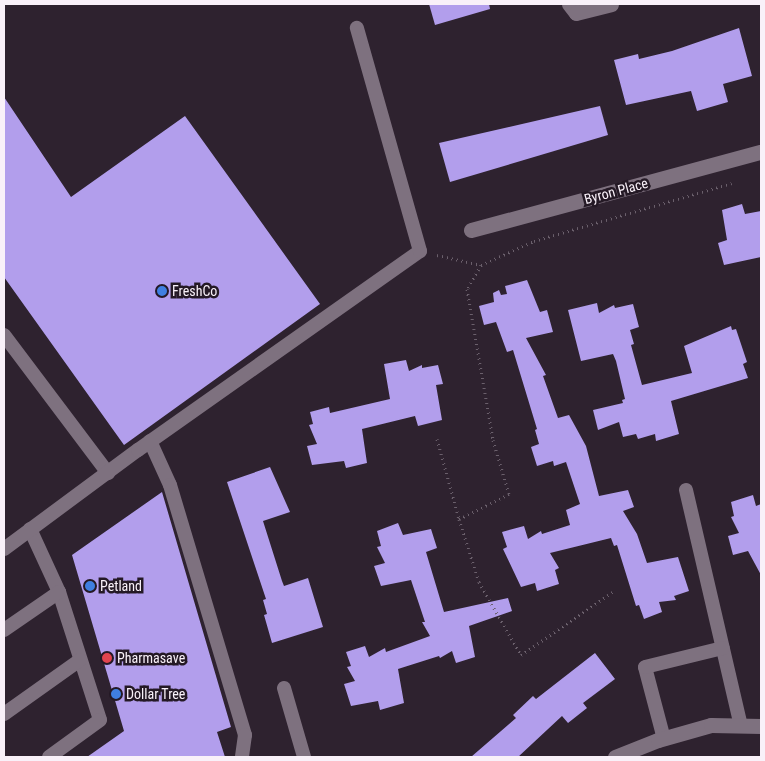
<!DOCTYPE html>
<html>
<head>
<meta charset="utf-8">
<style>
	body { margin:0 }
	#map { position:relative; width:765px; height:761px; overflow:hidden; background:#2e222f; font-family:"Roboto Condensed",sans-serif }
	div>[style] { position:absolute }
	.building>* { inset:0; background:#b29eec }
	.path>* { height:3px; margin-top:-1.5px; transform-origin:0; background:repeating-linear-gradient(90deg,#6b606c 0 1px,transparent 0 5px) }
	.lane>* { height:14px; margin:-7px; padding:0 7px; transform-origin:7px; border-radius:7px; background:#7e717f }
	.street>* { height:15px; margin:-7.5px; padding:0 7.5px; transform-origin:7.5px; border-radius:7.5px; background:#7e717f }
	.dots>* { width:14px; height:14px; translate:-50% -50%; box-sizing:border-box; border:2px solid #241925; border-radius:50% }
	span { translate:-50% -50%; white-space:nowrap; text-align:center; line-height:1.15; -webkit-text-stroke:5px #241925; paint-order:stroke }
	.street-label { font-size:14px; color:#f9f1f9 }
	.poi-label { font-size:14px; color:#f9f1f9 }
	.left { translate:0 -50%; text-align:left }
	.frame { position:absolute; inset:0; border:5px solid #f9f1f9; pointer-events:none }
</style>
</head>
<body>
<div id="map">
	<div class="building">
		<div style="clip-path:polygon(429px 4px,489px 4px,490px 9px,435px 25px)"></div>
		<div style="clip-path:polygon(739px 28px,752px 76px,723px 84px,728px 102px,697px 111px,691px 91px,626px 105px,614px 60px,638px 54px,639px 59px,672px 51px)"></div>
		<div style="clip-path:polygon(4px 97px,71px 197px,185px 116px,320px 304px,124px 445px,4px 277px)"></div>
		<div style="clip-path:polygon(600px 106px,608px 135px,450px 182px,439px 143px)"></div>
		<div style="clip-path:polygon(742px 204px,745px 214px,761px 211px,761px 257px,724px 265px,718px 243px,727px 240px,722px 210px)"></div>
		<div style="clip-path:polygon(527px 280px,540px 312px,547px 310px,553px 332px,526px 338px,546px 375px,543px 376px,558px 418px,569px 415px,586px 446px,599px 496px,628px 490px,634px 507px,623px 511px,637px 534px,647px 563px,678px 557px,689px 591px,674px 596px,676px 600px,659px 602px,662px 612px,644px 619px,639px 605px,636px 606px,617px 545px,614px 546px,611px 538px,550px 553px,559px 568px,555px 570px,559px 584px,537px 591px,535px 583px,521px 587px,503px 549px,507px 547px,502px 532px,524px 526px,528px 539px,541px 531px,542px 534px,570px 525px,566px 510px,580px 504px,566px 462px,554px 466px,553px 461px,537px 466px,531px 447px,539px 444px,535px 430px,537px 429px,513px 350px,507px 352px,496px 322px,484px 325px,479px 306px,494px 302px,493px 293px,499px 290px,501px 295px,507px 294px,505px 286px)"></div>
		<div style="clip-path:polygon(597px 303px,599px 313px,614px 305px,615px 308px,633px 304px,639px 327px,630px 330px,634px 344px,631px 345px,642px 385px,692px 373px,684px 346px,731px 326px,732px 330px,736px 329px,747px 362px,743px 364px,748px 378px,671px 401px,679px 434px,656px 441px,655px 434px,638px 439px,636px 434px,623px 437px,619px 422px,598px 430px,593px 410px,623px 403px,622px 400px,625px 399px,616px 361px,613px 354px,581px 361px,568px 310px)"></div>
		<div style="clip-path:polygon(406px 360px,409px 371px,422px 365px,422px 368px,438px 365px,443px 384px,436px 385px,442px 420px,418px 426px,415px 416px,362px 429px,367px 463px,346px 468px,344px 461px,312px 465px,307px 446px,317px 444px,309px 425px,313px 424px,310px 412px,329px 407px,330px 413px,390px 399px,384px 364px)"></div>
		<div style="clip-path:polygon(270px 467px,290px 512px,263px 521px,282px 581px,284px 586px,308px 578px,323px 627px,272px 643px,264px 615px,267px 614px,263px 600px,266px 599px,227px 482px)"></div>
		<div style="clip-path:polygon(162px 492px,231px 727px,217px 732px,225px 757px,87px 757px,124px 731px,72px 555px)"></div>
		<div style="clip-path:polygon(753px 495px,756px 506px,761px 504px,761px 575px,748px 551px,733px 555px,728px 536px,739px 533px,731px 517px,734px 516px,731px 502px)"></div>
		<div style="clip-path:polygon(398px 523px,403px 535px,431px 529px,437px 548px,426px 552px,444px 612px,508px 598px,512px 611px,469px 626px,475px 657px,456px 663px,452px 651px,440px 658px,439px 656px,398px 669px,404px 703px,380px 710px,378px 701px,351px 706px,344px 684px,355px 681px,347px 667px,351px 666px,346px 652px,365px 646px,369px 657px,385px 648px,386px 652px,430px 636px,422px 622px,425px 622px,411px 580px,381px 586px,374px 566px,385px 563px,377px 547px,381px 546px,377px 531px)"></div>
		<div style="clip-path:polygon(595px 653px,615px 679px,583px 703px,587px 708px,568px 723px,562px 716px,518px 757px,471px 757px,516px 718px,513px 715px,533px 696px,536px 699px)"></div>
	</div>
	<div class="path">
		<div style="left:437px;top:255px;width:45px;rotate:12.8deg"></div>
		<div style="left:481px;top:265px;width:28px;rotate:120deg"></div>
		<div style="left:467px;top:289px;width:153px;rotate:80.2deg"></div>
		<div style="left:493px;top:440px;width:56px;rotate:73.5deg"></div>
		<div style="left:509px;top:494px;width:56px;rotate:153.4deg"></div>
		<div style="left:459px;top:519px;width:66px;rotate:72.4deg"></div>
		<div style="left:479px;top:582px;width:84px;rotate:60.1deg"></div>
		<div style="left:521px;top:655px;width:113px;rotate:-34.5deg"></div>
		<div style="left:481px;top:265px;width:58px;rotate:-24.4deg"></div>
		<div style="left:534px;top:241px;width:206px;rotate:-16.3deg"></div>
		<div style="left:437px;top:439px;width:83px;rotate:74.6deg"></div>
	</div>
	<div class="lane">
		<div style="left:4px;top:335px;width:173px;rotate:53deg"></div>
		<div style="left:150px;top:441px;width:48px;rotate:65.6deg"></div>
		<div style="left:170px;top:485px;width:261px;rotate:73.3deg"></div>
		<div style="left:245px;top:735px;width:22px;rotate:98deg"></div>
		<div style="left:686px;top:490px;width:242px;rotate:76.9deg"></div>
		<div style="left:30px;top:529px;width:69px;rotate:65.3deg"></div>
		<div style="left:59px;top:592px;width:134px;rotate:72.2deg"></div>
		<div style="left:100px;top:720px;width:63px;rotate:144deg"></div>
		<div style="left:4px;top:549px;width:167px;rotate:-36.5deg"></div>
		<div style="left:138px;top:450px;width:345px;rotate:-35.2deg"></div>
		<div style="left:420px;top:251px;width:232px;rotate:-105.8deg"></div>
		<div style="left:4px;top:630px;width:67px;rotate:-34.6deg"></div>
		<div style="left:284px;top:688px;width:72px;rotate:73.8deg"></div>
		<div style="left:4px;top:714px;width:93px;rotate:-35.4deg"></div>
		<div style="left:664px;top:739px;width:74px;rotate:-104.8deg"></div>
		<div style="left:645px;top:667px;width:80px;rotate:-13.7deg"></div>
	</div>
	<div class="street">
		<div style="left:569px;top:4px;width:11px;rotate:52deg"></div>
		<div style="left:576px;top:13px;width:36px;rotate:-14deg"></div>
		<div style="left:471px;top:230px;width:300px;rotate:-15.1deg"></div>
		<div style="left:615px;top:757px;width:46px;rotate:-21.6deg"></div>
		<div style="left:658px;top:740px;width:55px;rotate:-15.8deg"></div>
		<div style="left:711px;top:725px;width:50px;rotate:1.1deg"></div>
	</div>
	<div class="dots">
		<div style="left:162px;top:291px;background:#3f7fe0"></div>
		<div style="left:90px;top:586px;background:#3f7fe0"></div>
		<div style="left:107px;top:658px;background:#e0444e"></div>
		<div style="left:116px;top:694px;background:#3f7fe0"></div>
	</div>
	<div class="street-label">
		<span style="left:616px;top:191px;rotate:-15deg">Byron Place</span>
	</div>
	<div class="poi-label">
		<span class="left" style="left:172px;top:291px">FreshCo</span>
		<span class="left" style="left:100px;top:586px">Petland</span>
		<span class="left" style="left:117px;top:658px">Pharmasave</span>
		<span class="left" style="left:126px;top:694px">Dollar Tree</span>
	</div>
	<div class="frame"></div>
</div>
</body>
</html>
